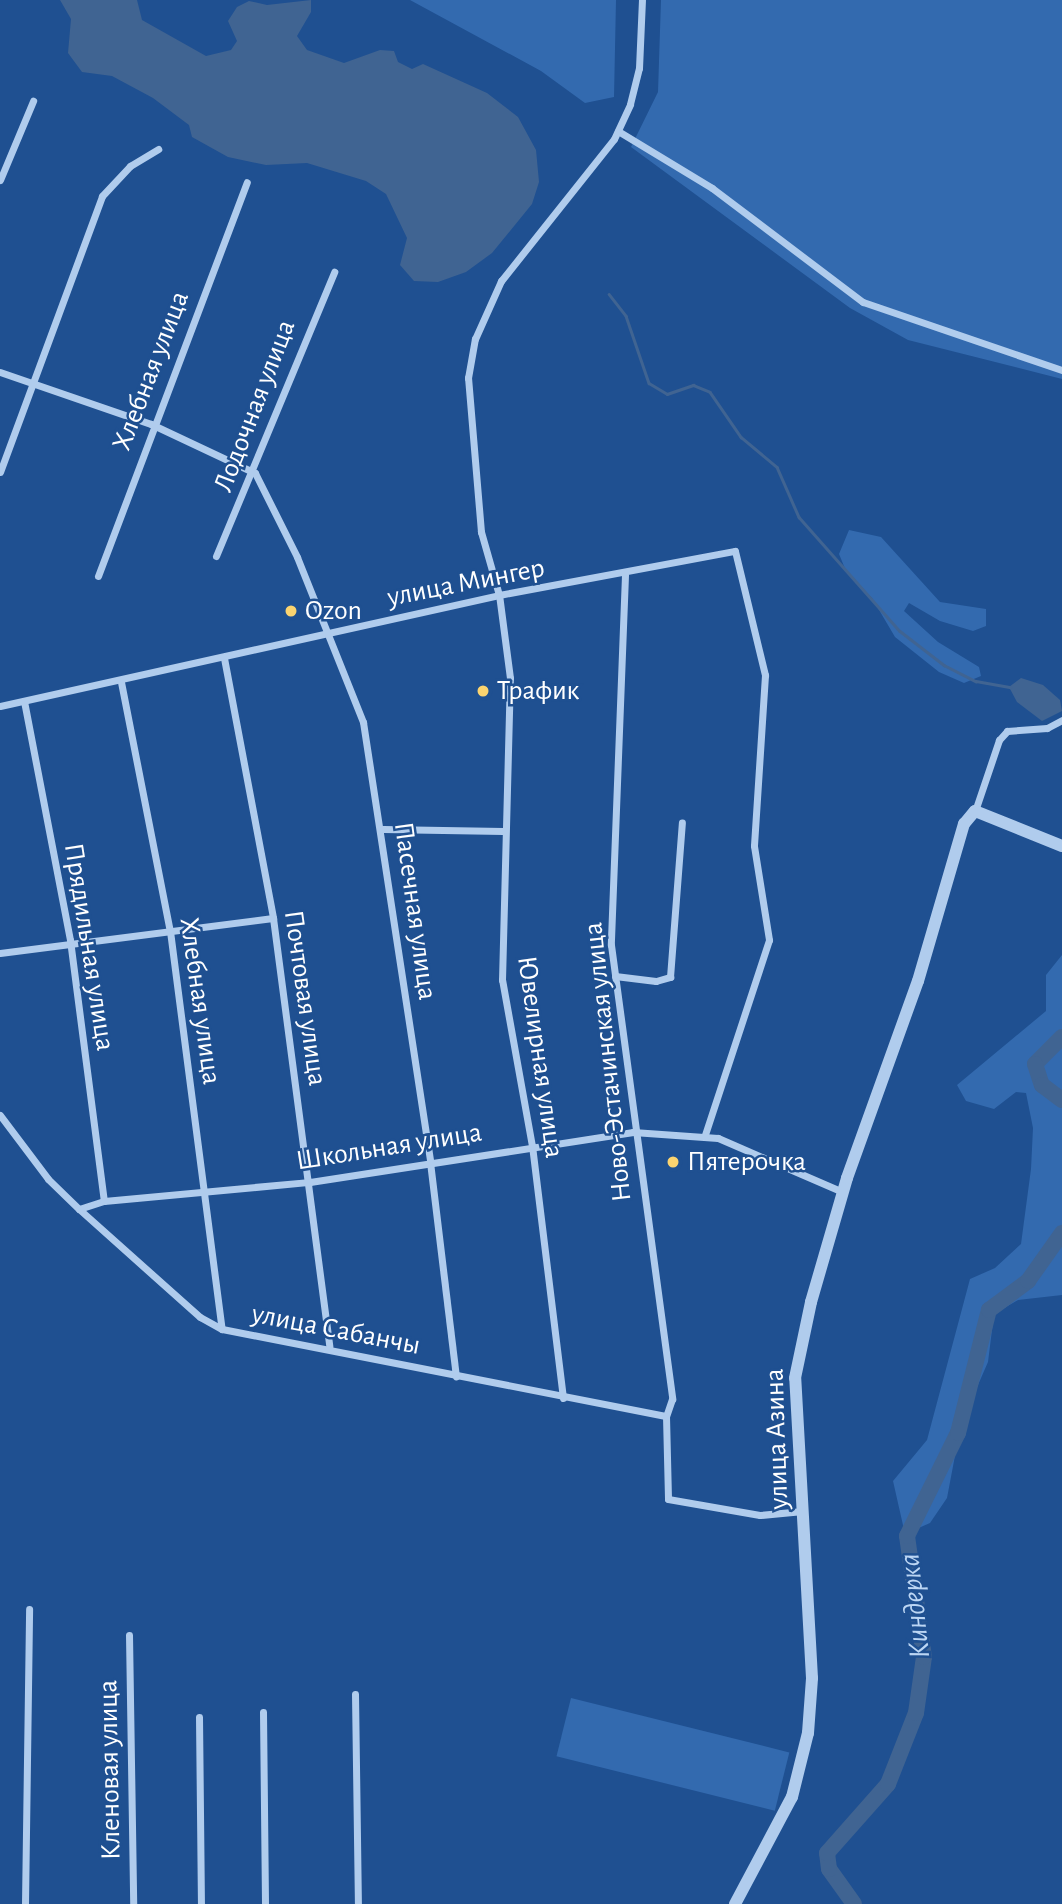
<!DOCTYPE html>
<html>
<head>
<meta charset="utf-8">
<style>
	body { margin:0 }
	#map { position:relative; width:1062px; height:1904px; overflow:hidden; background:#1f5091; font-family:"Alegreya Sans",sans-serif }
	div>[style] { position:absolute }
	.green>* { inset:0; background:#336aaf; transform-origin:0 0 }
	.water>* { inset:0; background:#406492 }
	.stream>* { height:2.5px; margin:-1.25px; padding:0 1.25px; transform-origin:1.25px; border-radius:1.25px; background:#406492 }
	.river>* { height:16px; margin:-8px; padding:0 8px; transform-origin:8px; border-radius:8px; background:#406492 }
	.minor>* { height:7px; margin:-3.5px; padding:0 3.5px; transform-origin:3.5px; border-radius:3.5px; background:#b0cced }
	.tertiary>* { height:12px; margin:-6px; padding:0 6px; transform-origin:6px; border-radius:6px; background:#b0cced }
	.dots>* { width:19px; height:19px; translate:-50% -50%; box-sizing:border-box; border:4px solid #1f5091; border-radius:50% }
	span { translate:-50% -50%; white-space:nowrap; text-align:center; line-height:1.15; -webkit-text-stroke:5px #1f5091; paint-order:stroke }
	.street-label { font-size:28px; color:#fff }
	.poi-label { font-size:28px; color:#fff }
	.left { translate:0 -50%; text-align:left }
	.water-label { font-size:30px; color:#bcd6f4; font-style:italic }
</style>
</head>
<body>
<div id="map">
	<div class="green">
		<div style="clip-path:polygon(410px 0,616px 0,614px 97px,585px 103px,541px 71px)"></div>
		<div style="clip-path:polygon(661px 0,1062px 0,1062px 379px,908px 340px,850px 308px,631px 147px,658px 92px)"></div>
		<div style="clip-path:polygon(849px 530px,881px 537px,940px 602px,986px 609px,986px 626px,973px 631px,940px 621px,909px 603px,904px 611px,938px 642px,979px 667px,981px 676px,964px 683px,939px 672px,895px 637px,872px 598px,846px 571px,839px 554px)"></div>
		<div style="clip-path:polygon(1062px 955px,1062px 1295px,1018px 1300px,994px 1314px,988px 1362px,961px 1424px,947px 1498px,930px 1523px,905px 1534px,893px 1481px,927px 1440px,970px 1279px,995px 1268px,1021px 1244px,1031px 1169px,1033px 1128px,1026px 1093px,1016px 1092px,994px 1109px,966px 1101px,957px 1085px,1046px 1011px,1046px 975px)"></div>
		<div style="left:571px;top:1698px;width:225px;height:60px;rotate:14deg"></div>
	</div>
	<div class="water">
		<div style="clip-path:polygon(60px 0,137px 0,142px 20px,206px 56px,231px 50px,237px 41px,228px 21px,237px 7px,249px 1px,267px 5px,311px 0,311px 12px,297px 36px,307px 50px,344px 63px,380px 50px,394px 51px,398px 62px,412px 69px,423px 64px,487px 93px,518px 117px,536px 150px,539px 182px,532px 204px,492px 253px,466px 272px,438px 282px,414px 281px,400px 265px,407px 238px,386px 194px,366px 181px,307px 163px,266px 165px,228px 157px,192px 137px,189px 125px,153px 98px,112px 76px,82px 72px,68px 53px,71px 19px)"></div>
		<div style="clip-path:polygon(1021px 678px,1043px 685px,1060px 700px,1062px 711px,1042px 721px,1017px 702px,1009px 687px)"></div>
	</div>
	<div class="stream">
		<div style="left:609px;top:294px;width:28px;rotate:52deg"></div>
		<div style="left:626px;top:316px;width:71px;rotate:71.1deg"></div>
		<div style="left:649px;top:383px;width:21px;rotate:31deg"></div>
		<div style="left:667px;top:394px;width:28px;rotate:-19deg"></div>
		<div style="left:693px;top:385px;width:18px;rotate:22deg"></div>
		<div style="left:710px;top:392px;width:55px;rotate:55.4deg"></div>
		<div style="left:741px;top:437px;width:47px;rotate:39.8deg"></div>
		<div style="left:777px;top:467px;width:55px;rotate:66.3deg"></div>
		<div style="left:799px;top:517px;width:152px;rotate:48.5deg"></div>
		<div style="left:900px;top:631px;width:56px;rotate:37.7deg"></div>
		<div style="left:944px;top:665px;width:36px;rotate:27deg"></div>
		<div style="left:976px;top:681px;width:35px;rotate:10deg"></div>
	</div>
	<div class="river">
		<div style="left:1062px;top:1037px;width:38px;rotate:135deg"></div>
		<div style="left:1035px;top:1064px;width:22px;rotate:72deg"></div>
		<div style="left:1042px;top:1085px;width:25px;rotate:37deg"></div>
		<div style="left:854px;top:1904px;width:43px;rotate:-125.5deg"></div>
		<div style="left:829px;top:1869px;width:16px;rotate:-97deg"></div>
		<div style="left:827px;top:1853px;width:92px;rotate:-48.5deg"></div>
		<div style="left:888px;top:1784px;width:76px;rotate:-68.5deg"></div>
		<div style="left:916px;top:1713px;width:57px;rotate:-81.9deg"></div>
		<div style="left:924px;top:1657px;width:122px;rotate:-98deg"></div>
		<div style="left:907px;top:1536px;width:115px;rotate:-63.7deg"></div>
		<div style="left:958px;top:1433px;width:127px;rotate:-75.9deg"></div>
		<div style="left:989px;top:1310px;width:49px;rotate:-36.6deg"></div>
		<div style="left:1028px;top:1281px;width:59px;rotate:-54.7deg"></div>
	</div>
	<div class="minor">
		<div style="left:618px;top:131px;width:110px;rotate:31.2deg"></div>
		<div style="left:712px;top:188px;width:189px;rotate:37.1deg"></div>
		<div style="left:863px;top:302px;width:210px;rotate:18.9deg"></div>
		<div style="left:0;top:180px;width:86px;rotate:-67.3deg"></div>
		<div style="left:0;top:372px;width:160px;rotate:19deg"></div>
		<div style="left:151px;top:424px;width:115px;rotate:25.2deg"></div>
		<div style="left:255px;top:473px;width:94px;rotate:63.4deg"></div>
		<div style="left:297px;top:557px;width:178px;rotate:68.2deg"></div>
		<div style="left:363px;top:722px;width:445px;rotate:81.3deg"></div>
		<div style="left:430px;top:1162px;width:216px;rotate:83.1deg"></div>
		<div style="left:0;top:472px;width:294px;rotate:-69.7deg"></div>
		<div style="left:102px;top:196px;width:41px;rotate:-47deg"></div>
		<div style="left:130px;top:166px;width:33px;rotate:-31deg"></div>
		<div style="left:216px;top:556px;width:308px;rotate:-67.4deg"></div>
		<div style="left:625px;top:575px;width:370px;rotate:92.2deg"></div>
		<div style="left:611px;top:945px;width:458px;rotate:82.3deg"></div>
		<div style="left:672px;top:1399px;width:18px;rotate:109deg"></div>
		<div style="left:98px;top:576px;width:421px;rotate:-69.3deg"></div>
		<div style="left:224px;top:658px;width:265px;rotate:79.3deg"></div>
		<div style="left:273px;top:918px;width:432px;rotate:82.5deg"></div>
		<div style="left:121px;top:682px;width:254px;rotate:78.9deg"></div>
		<div style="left:170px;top:931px;width:401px;rotate:82.6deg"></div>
		<div style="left:24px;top:701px;width:243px;rotate:79.1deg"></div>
		<div style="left:70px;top:940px;width:263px;rotate:82.6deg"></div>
		<div style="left:0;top:706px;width:511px;rotate:-12.54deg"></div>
		<div style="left:499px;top:595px;width:240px;rotate:-10.6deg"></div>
		<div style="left:735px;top:551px;width:128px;rotate:76.4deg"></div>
		<div style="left:765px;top:675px;width:171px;rotate:93.7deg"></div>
		<div style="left:754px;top:846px;width:95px;rotate:80.9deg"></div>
		<div style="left:769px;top:940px;width:205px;rotate:108.2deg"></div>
		<div style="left:975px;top:811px;width:75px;rotate:-71.3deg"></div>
		<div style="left:999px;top:740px;width:12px;rotate:-48deg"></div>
		<div style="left:1007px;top:731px;width:40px;rotate:-4.3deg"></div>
		<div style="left:1047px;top:728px;width:17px;rotate:-28deg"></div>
		<div style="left:383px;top:829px;width:120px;rotate:1deg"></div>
		<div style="left:0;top:953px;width:275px;rotate:-7.3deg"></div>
		<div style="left:615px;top:976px;width:41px;rotate:7deg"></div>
		<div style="left:656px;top:981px;width:15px;rotate:-16deg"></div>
		<div style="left:670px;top:977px;width:155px;rotate:-85.6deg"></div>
		<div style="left:0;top:1115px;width:80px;rotate:53.1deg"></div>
		<div style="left:48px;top:1179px;width:43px;rotate:44.1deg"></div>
		<div style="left:79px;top:1209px;width:162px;rotate:41.8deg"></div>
		<div style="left:200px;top:1317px;width:25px;rotate:29deg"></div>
		<div style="left:222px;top:1329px;width:452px;rotate:11.1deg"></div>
		<div style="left:79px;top:1209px;width:26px;rotate:-18deg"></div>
		<div style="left:104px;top:1201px;width:207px;rotate:-5.3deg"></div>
		<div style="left:310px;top:1182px;width:327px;rotate:-8.8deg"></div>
		<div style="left:633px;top:1132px;width:85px;rotate:4deg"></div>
		<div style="left:718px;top:1138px;width:136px;rotate:23.4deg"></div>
		<div style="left:563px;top:1398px;width:254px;rotate:-97deg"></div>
		<div style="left:532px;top:1146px;width:169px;rotate:-100.2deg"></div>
		<div style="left:502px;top:980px;width:302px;rotate:-88.5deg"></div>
		<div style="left:510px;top:678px;width:84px;rotate:-97.5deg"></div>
		<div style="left:499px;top:595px;width:66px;rotate:-105.9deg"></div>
		<div style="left:481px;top:532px;width:155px;rotate:-94.8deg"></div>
		<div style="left:468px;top:378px;width:40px;rotate:-80deg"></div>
		<div style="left:475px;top:339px;width:64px;rotate:-65.9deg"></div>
		<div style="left:501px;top:281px;width:181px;rotate:-51.5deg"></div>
		<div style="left:614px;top:139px;width:38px;rotate:-65deg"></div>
		<div style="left:630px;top:104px;width:37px;rotate:-76deg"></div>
		<div style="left:639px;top:68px;width:68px;rotate:-87.5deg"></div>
		<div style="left:666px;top:1416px;width:83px;rotate:88.6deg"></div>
		<div style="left:668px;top:1499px;width:93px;rotate:9.9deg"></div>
		<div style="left:760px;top:1515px;width:43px;rotate:-5.3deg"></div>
		<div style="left:129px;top:1635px;width:269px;rotate:89.1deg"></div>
		<div style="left:355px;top:1694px;width:210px;rotate:89.2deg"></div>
		<div style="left:263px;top:1712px;width:192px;rotate:89.4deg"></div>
		<div style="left:199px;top:1717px;width:187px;rotate:89.4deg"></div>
		<div style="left:25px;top:1904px;width:295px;rotate:-89.2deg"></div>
	</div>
	<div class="tertiary">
		<div style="left:735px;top:1904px;width:121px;rotate:-62deg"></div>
		<div style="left:792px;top:1797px;width:66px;rotate:-76deg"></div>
		<div style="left:808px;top:1733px;width:55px;rotate:-85.8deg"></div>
		<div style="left:812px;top:1678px;width:300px;rotate:-93.2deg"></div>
		<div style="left:795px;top:1378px;width:78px;rotate:-78.1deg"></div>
		<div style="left:811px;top:1302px;width:129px;rotate:-73.8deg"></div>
		<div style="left:847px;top:1178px;width:209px;rotate:-70.2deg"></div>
		<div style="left:918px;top:981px;width:164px;rotate:-73.7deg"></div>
		<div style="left:964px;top:824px;width:17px;rotate:-50deg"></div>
		<div style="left:975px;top:811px;width:94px;rotate:21.9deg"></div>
	</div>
	<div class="dots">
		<div style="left:291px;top:611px;background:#fbd470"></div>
		<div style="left:483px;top:691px;background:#fbd470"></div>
		<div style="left:673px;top:1162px;background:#fbd470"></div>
	</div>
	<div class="street-label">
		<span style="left:151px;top:371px;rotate:-69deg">Хлебная улица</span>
		<span style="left:255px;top:406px;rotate:-69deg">Лодочная улица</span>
		<span style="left:466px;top:583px;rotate:-11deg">улица Мингер</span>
		<span style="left:415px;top:911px;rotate:82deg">Пасечная улица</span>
		<span style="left:89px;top:947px;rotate:81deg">Прядильная улица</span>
		<span style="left:305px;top:998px;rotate:82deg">Почтовая улица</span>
		<span style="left:200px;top:1001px;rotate:82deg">Хлебная улица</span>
		<span style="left:540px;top:1057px;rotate:82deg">Ювелирная улица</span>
		<span style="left:608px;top:1062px;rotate:-96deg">Ново-Эстачинская улица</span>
		<span style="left:389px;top:1147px;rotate:-9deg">Школьная улица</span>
		<span style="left:336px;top:1330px;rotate:11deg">улица Сабанчы</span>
		<span style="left:777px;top:1439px;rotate:-92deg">улица Азина</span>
		<span style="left:110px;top:1770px;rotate:-91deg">Кленовая улица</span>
	</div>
	<div class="poi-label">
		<span class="left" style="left:305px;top:611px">Ozon</span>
		<span class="left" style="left:497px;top:691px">Трафик</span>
		<span class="left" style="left:687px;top:1162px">Пятерочка</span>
	</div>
	<div class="water-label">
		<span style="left:915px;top:1606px;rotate:-96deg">Киндерка</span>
	</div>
</div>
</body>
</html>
